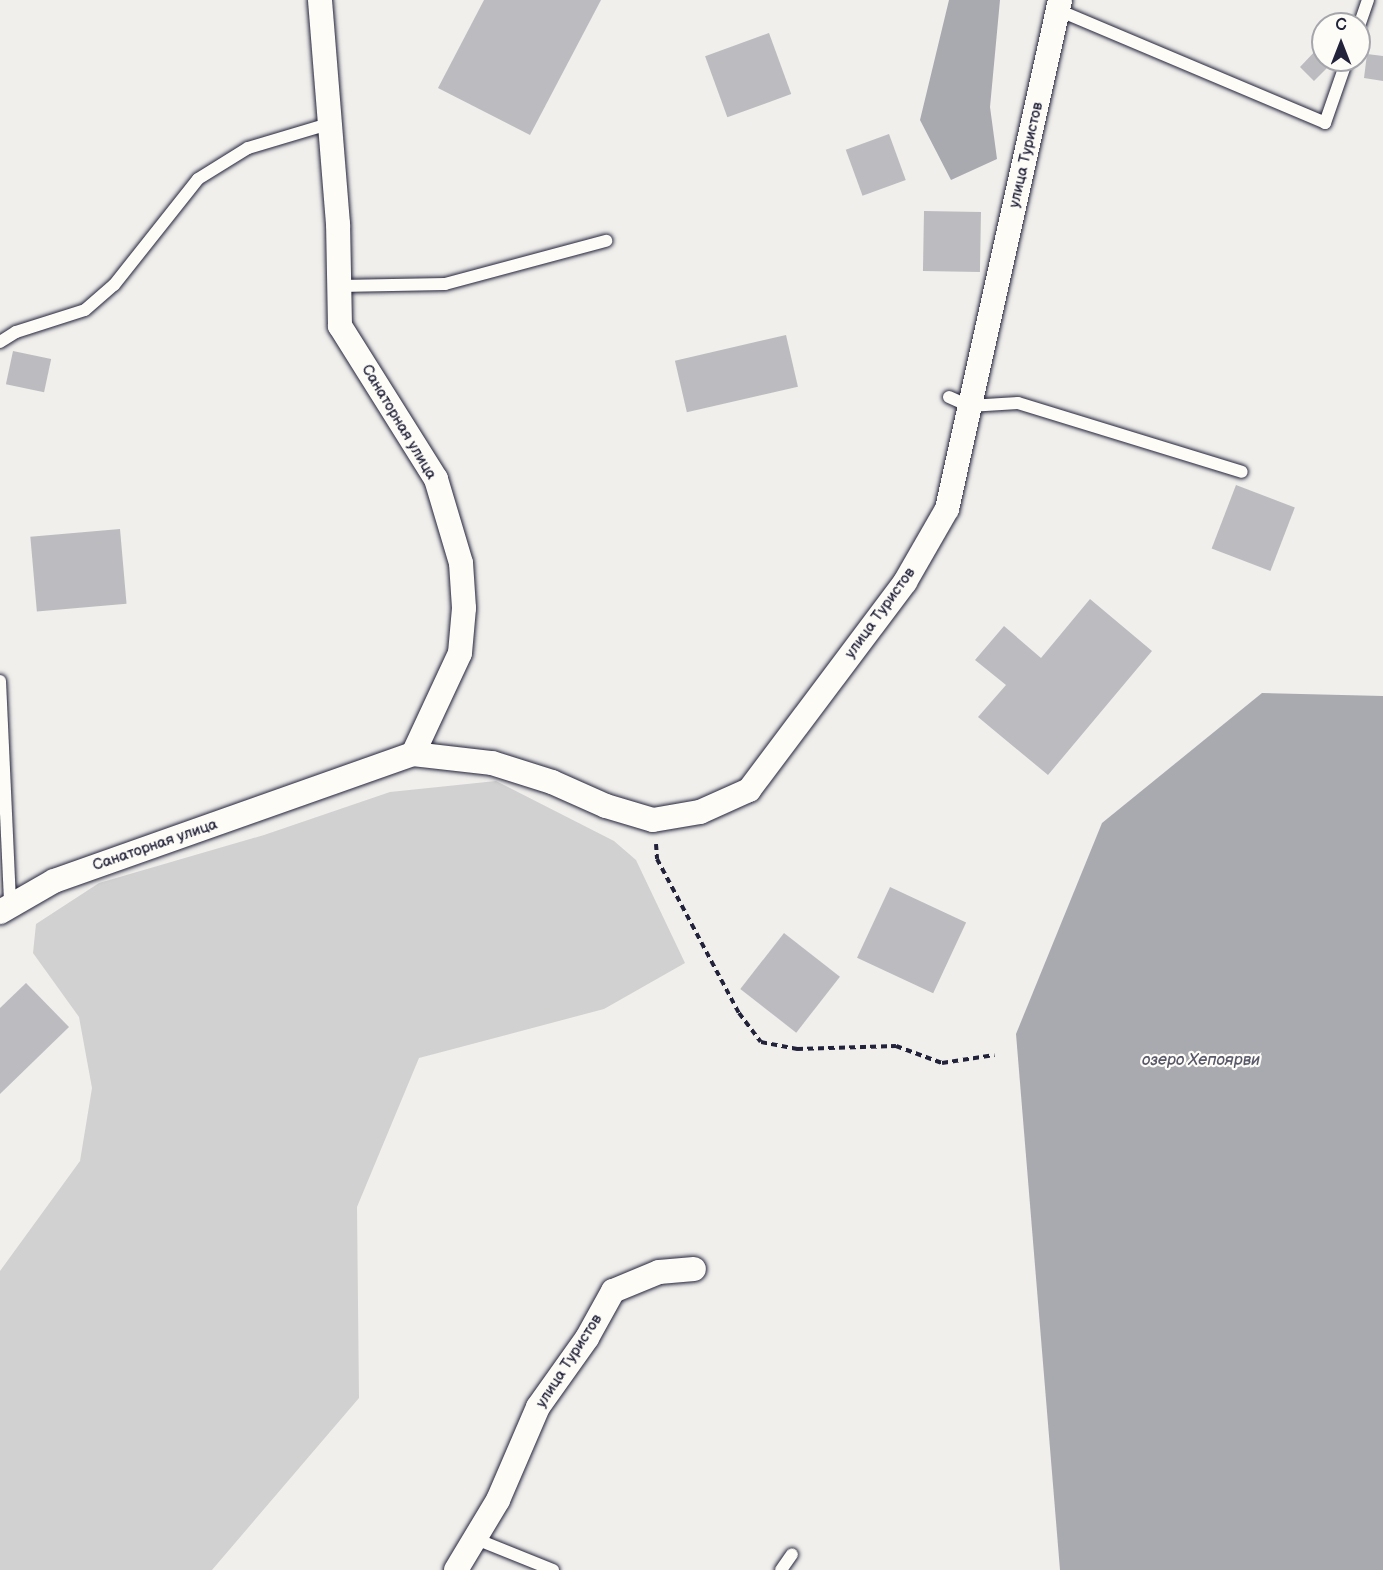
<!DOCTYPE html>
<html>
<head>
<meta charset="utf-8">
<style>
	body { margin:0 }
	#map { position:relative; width:1383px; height:1570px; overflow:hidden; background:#f0efec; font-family:"Balsamiq Sans",sans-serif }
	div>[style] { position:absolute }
	.green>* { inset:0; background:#d2d1d1 }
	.water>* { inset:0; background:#a9a9b0 }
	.building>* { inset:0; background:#bcbcc0; transform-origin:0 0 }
	.path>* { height:4px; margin-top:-2px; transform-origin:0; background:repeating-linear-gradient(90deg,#22223b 0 6px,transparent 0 10.5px) }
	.roads { filter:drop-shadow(0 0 2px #22223b) drop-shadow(0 0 2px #22223b) }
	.service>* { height:12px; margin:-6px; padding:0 6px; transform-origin:6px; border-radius:6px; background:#fdfcf7 }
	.minor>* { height:24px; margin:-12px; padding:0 12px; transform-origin:12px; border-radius:12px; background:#fdfcf7 }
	span { translate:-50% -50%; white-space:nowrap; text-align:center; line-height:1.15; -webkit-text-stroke:4.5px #fdfcf7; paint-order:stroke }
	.street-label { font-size:15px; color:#22223b }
	.water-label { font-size:16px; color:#58586a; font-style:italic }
	.north { position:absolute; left:1311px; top:12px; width:60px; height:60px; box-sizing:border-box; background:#fdfcf7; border:2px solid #a5a5ac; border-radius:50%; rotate:0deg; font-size:16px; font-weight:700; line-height:24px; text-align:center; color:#22223b }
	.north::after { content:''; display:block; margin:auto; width:21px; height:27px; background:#22223b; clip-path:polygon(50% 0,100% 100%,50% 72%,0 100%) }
</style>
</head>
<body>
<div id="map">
	<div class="green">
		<div style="clip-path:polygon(496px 781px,614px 841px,636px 860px,685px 963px,604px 1009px,419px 1058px,357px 1207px,359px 1398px,212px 1570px,0 1570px,0 1271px,80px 1161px,92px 1088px,79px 1017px,33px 953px,36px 924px,99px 883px,264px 835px,390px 792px)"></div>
	</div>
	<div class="water">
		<div style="clip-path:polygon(949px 0,1000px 0,990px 107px,997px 159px,951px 180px,920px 120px)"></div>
		<div style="clip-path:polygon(1262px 693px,1383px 696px,1383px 1570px,1060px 1570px,1016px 1034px,1102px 823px)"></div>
	</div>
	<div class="building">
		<div style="clip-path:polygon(484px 0,601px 0,530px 135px,438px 88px)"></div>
		<div style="left:769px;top:33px;width:65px;height:68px;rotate:70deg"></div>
		<div style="clip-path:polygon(1319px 47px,1323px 60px,1334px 61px,1314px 81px,1300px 67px)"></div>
		<div style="clip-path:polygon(1367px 54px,1383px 56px,1383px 81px,1364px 78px)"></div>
		<div style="left:889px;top:134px;width:49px;height:46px;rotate:70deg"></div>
		<div style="left:924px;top:211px;width:57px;height:60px;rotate:1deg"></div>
		<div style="left:786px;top:335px;width:53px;height:114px;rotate:77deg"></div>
		<div style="left:13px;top:351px;width:39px;height:34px;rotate:12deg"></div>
		<div style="left:1236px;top:485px;width:63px;height:68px;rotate:21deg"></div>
		<div style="left:120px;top:529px;width:75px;height:90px;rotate:85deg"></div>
		<div style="clip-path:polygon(1090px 599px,1152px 651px,1048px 775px,978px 717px,1006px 685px,975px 660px,1004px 626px,1041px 658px)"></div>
		<div style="left:890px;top:887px;width:84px;height:78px;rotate:25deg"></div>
		<div style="left:784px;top:933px;width:71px;height:71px;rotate:38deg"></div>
		<div style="clip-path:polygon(26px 983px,69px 1027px,0 1094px,0 1008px)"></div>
	</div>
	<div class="path">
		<div style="left:656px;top:844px;width:15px;rotate:86deg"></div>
		<div style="left:657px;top:859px;width:174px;rotate:62deg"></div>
		<div style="left:739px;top:1013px;width:36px;rotate:53deg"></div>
		<div style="left:761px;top:1042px;width:37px;rotate:11deg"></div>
		<div style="left:797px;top:1049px;width:99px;rotate:-1.7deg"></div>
		<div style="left:896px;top:1046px;width:49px;rotate:20.3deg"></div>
		<div style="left:942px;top:1063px;width:53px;rotate:-8.7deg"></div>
	</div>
	<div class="roads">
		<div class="service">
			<div style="left:1058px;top:10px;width:290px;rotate:22.9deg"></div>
			<div style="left:1325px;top:123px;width:67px;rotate:-70.8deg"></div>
			<div style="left:1359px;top:26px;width:28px;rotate:-71deg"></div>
			<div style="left:340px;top:286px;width:105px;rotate:-1.1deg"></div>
			<div style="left:445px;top:284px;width:167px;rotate:-15deg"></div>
			<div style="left:0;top:342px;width:19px;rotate:-32deg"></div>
			<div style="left:16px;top:332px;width:72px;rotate:-17.7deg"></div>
			<div style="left:85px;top:310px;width:38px;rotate:-41deg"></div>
			<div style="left:114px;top:285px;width:135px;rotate:-51.6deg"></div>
			<div style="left:198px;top:179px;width:59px;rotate:-31.8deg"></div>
			<div style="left:248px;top:148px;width:84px;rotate:-16.7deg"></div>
			<div style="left:949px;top:397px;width:22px;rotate:24deg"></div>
			<div style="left:969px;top:406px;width:49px;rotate:-3.5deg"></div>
			<div style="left:1018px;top:403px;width:234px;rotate:17.1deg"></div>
			<div style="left:0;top:681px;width:224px;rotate:87.4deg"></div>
			<div style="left:476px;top:1539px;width:83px;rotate:21.9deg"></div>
			<div style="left:781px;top:1570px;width:19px;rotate:-55deg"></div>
		</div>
		<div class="minor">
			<div style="left:413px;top:754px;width:80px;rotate:6.5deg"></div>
			<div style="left:492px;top:763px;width:63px;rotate:17.6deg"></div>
			<div style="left:552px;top:782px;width:59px;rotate:24deg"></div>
			<div style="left:606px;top:806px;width:49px;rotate:16.6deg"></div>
			<div style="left:653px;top:820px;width:48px;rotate:-9.7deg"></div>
			<div style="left:700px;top:812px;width:54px;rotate:-24.2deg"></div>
			<div style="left:749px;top:790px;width:260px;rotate:-53.1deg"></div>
			<div style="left:905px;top:582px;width:84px;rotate:-60.1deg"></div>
			<div style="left:947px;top:509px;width:521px;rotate:-77.48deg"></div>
			<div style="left:0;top:912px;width:62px;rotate:-29.9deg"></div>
			<div style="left:54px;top:881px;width:381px;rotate:-19.5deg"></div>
			<div style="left:413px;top:754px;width:111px;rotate:-65deg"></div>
			<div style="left:460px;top:653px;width:45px;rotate:-84.9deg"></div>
			<div style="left:464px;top:608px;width:45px;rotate:-93.8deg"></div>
			<div style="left:461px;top:563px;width:88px;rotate:-106.6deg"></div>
			<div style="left:436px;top:479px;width:181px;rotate:-122.1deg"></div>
			<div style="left:340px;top:326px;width:102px;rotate:-91.1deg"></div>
			<div style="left:338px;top:224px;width:225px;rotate:-94.6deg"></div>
			<div style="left:456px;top:1570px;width:82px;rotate:-59deg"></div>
			<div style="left:498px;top:1500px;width:101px;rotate:-66.7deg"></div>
			<div style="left:538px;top:1407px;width:85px;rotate:-54.6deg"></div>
			<div style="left:587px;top:1338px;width:54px;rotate:-61deg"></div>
			<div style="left:613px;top:1291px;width:50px;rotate:-22.4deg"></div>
			<div style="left:659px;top:1272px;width:35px;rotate:-5deg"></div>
		</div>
	</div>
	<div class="street-label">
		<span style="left:1026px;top:155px;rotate:-77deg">улица Туристов</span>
		<span style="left:399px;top:422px;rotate:59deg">Санаторная улица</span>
		<span style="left:880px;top:613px;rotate:-54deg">улица Туристов</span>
		<span style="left:155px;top:845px;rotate:-19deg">Санаторная улица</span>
		<span style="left:569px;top:1361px;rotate:-57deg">улица Туристов</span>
	</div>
	<div class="water-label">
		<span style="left:1201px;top:1061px">озеро Хепоярви</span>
	</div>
	<div class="north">С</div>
</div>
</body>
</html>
